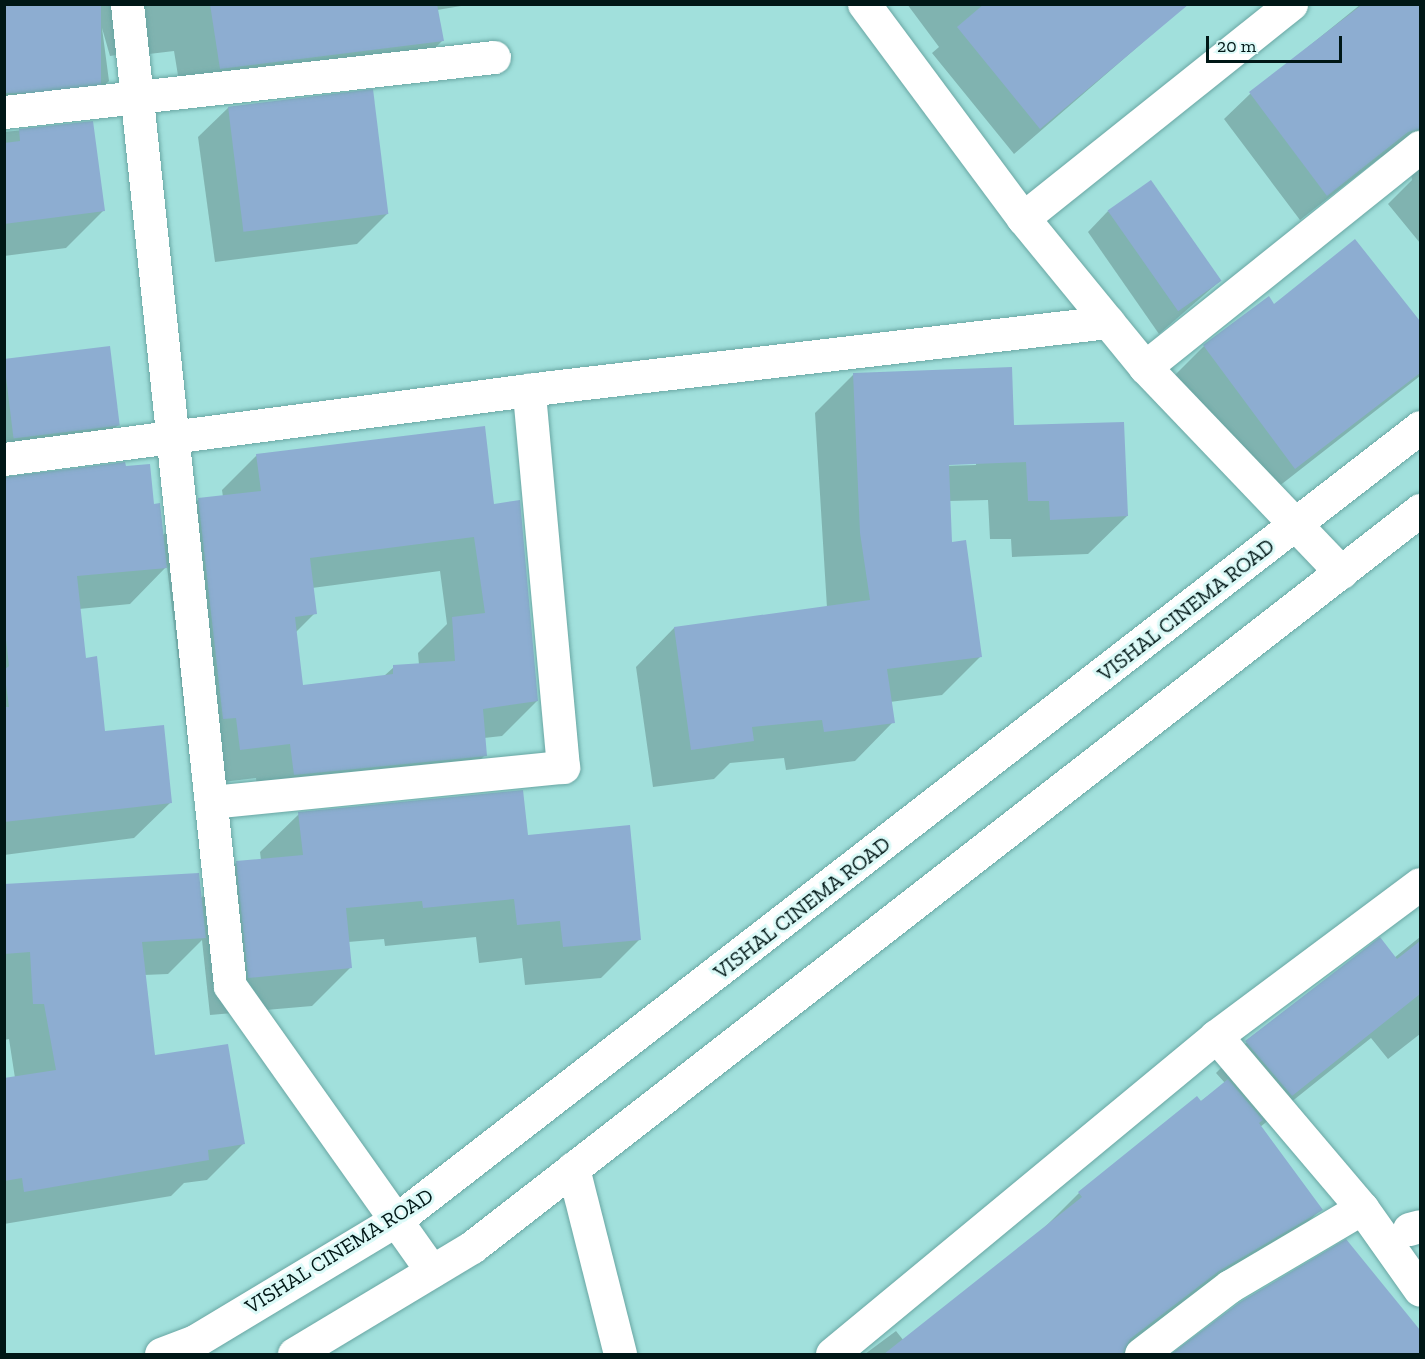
<!DOCTYPE html>
<html>
<head>
<meta charset="utf-8">
<style>
	body { margin:0 }
	#map { position:relative; width:1425px; height:1359px; overflow:hidden; background:#a1e0dc; font-family:"Zilla Slab",serif }
	div>[style] { position:absolute }
	.shadow>* { inset:0; background:#0003 }
	.building>* { inset:0; background:#8dadd1; transform-origin:0 0 }
	.roads { filter:drop-shadow(0 0 2px #69a6a3) drop-shadow(0 0 2px #69a6a3) }
	.minor>* { height:33px; margin:-16.5px; padding:0 16.5px; transform-origin:16.5px; border-radius:16.5px; background:#fff }
	.tertiary>* { height:33px; margin:-16.5px; padding:0 16.5px; transform-origin:16.5px; border-radius:16.5px; background:#fff }
	span { translate:-50% -50%; white-space:nowrap; text-align:center; line-height:1.15; -webkit-text-stroke:6px #dcfaf8; paint-order:stroke }
	.street-label { font-size:21px; color:#001716 }
	.frame { position:absolute; inset:0; border:6px solid #001716; pointer-events:none }
	.scale { position:absolute; left:1206px; top:36px; width:136px; height:27px; box-sizing:border-box; border:3px solid #001716; border-top:0; padding-left:8px; font-size:18px; line-height:21px; white-space:nowrap; color:#001716; -webkit-text-stroke:4px #dcfaf8; paint-order:stroke }
</style>
</head>
<body>
<div id="map">
	<div class="shadow">
		<div style="clip-path:polygon(4px 4px,473px 4px,437px 10px,442px 41px,405px 78px,183px 106px,174px 51px,149px 54px,148px 50px,110px 56px,102px 28px,109px 81px,71px 118px,4px 126px)"></div>
		<div style="clip-path:polygon(907px 4px,1187px 4px,1014px 154px,932px 53px,939px 47px)"></div>
		<div style="clip-path:polygon(1361px 4px,1420px 4px,1420px 243px,1388px 204px,1412px 180px,1409px 161px,1381px 157px,1300px 220px,1224px 119px,1250px 94px)"></div>
		<div style="clip-path:polygon(229px 107px,387px 214px,357px 244px,215px 262px,198px 137px)"></div>
		<div style="clip-path:polygon(92px 123px,103px 211px,66px 248px,4px 256px,4px 132px)"></div>
		<div style="clip-path:polygon(1108px 211px,1220px 281px,1159px 334px,1088px 232px)"></div>
		<div style="clip-path:polygon(1355px 241px,1420px 323px,1420px 376px,1264px 498px,1174px 376px,1204px 346px,1268px 298px,1274px 306px)"></div>
		<div style="clip-path:polygon(4px 361px,119px 424px,80px 463px,4px 473px)"></div>
		<div style="clip-path:polygon(evenodd,854px 374px,1013px 427px,1127px 516px,1088px 554px,1012px 557px,1011px 539px,990px 539px,988px 500px,949px 501px,951px 544px,981px 656px,942px 695px,890px 702px,893px 722px,855px 761px,786px 770px,784px 758px,730px 763px,714px 779px,653px 787px,636px 667px,674px 628px,827px 608px,815px 413px,854px 374px,976px 462px,976px 465px,941px 466px,941px 463px,976px 462px)"></div>
		<div style="clip-path:polygon(evenodd,257px 455px,493px 506px,537px 701px,502px 736px,484px 738px,485px 755px,451px 790px,259px 809px,256px 778px,206px 784px,201px 752px,189px 753px,167px 566px,130px 604px,79px 609px,84px 659px,104px 733px,171px 802px,134px 838px,4px 855px,4px 477px,124px 464px,153px 505px,162px 536px,198px 500px,223px 497px,222px 490px,257px 455px,440px 571px,447px 624px,418px 653px,419px 665px,394px 667px,384px 676px,302px 686px,295px 633px,315px 613px,312px 588px,440px 571px)"></div>
		<div style="clip-path:polygon(299px 814px,527px 837px,640px 939px,601px 978px,525px 985px,522px 958px,479px 963px,476px 937px,385px 946px,384px 939px,348px 942px,351px 967px,312px 1006px,210px 1015px,202px 940px,168px 974px,144px 975px,153px 1057px,243px 1144px,207px 1180px,184px 1183px,171px 1196px,4px 1224px,4px 1079px,15px 1078px,9px 1039px,4px 1040px,4px 885px,200px 899px,236px 863px,261px 860px,260px 852px)"></div>
		<div style="clip-path:polygon(1420px 937px,1420px 1034px,1388px 1059px,1371px 1038px,1260px 1127px,1321px 1209px,1270px 1260px,1168px 1320px,1123px 1354px,865px 1354px,896px 1331px,904px 1341px,1039px 1233px,1079px 1193px,1225px 1083px,1216px 1073px,1246px 1043px,1379px 940px,1394px 958px)"></div>
		<div style="clip-path:polygon(1346px 1241px,1420px 1336px,1420px 1354px,1174px 1354px,1241px 1303px)"></div>
	</div>
	<div class="building">
		<div style="left:4px;top:4px;width:97px;height:89px"></div>
		<div style="clip-path:polygon(210px 4px,437px 4px,444px 41px,220px 69px)"></div>
		<div style="clip-path:polygon(984px 4px,1189px 4px,1040px 129px,957px 27px)"></div>
		<div style="clip-path:polygon(1363px 4px,1420px 4px,1420px 129px,1408px 132px,1327px 196px,1249px 92px)"></div>
		<div style="left:373px;top:89px;width:126px;height:146px;rotate:83deg"></div>
		<div style="clip-path:polygon(93px 121px,105px 211px,4px 224px,4px 143px,20px 141px,19px 129px)"></div>
		<div style="left:1151px;top:180px;width:123px;height:53px;rotate:55deg"></div>
		<div style="clip-path:polygon(1355px 239px,1420px 321px,1420px 373px,1295px 469px,1203px 345px,1269px 296px,1274px 304px)"></div>
		<div style="left:110px;top:346px;width:80px;height:107px;rotate:83deg"></div>
		<div style="clip-path:polygon(1012px 367px,1014px 425px,1124px 422px,1128px 516px,1050px 520px,1049px 501px,1028px 501px,1026px 462px,949px 465px,952px 542px,966px 540px,982px 657px,887px 669px,895px 723px,824px 732px,822px 720px,752px 727px,754px 741px,691px 750px,674px 627px,870px 600px,860px 533px,853px 373px)"></div>
		<div style="clip-path:polygon(evenodd,485px 426px,494px 504px,520px 500px,538px 701px,483px 709px,487px 756px,294px 775px,290px 744px,240px 750px,236px 718px,223px 719px,198px 498px,261px 491px,256px 454px,485px 426px,474px 537px,485px 613px,452px 617px,455px 661px,393px 665px,393px 674px,303px 685px,295px 617px,317px 614px,310px 558px,474px 537px)"></div>
		<div style="clip-path:polygon(125px 462px,126px 466px,150px 464px,154px 504px,160px 503px,167px 568px,77px 576px,86px 658px,97px 656px,105px 731px,164px 725px,172px 803px,4px 822px,4px 707px,9px 707px,4px 670px,9px 666px,4px 623px,4px 477px)"></div>
		<div style="clip-path:polygon(523px 790px,528px 835px,630px 825px,641px 940px,563px 947px,560px 921px,517px 925px,514px 899px,423px 908px,422px 901px,346px 908px,352px 968px,248px 978px,236px 861px,303px 855px,298px 812px)"></div>
		<div style="clip-path:polygon(199px 873px,206px 938px,142px 942px,155px 1055px,228px 1044px,245px 1144px,208px 1150px,209px 1160px,24px 1192px,22px 1178px,4px 1181px,4px 1078px,56px 1070px,44px 1004px,33px 1004px,30px 952px,4px 954px,4px 884px)"></div>
		<div style="clip-path:polygon(1380px 937px,1397px 959px,1420px 941px,1420px 994px,1292px 1096px,1245px 1041px)"></div>
		<div style="clip-path:polygon(1228px 1079px,1263px 1120px,1259px 1123px,1323px 1210px,1219px 1271px,1130px 1339px,1123px 1354px,884px 1354px,1082px 1197px,1078px 1192px,1197px 1096px,1201px 1101px)"></div>
		<div style="clip-path:polygon(1346px 1239px,1420px 1330px,1420px 1354px,1171px 1354px,1240px 1302px)"></div>
	</div>
	<div class="roads">
		<div class="minor">
			<div style="left:127px;top:4px;width:987px;rotate:84.01deg"></div>
			<div style="left:230px;top:986px;width:349px;rotate:54.7deg"></div>
			<div style="left:864px;top:4px;width:267px;rotate:53.4deg"></div>
			<div style="left:1023px;top:218px;width:193px;rotate:50.7deg"></div>
			<div style="left:1145px;top:367px;width:284px;rotate:46.3deg"></div>
			<div style="left:4px;top:112px;width:493px;rotate:-6.4deg"></div>
			<div style="left:1023px;top:218px;width:343px;rotate:-38.6deg"></div>
			<div style="left:1145px;top:367px;width:352px;rotate:-38.7deg"></div>
			<div style="left:4px;top:459px;width:552px;rotate:-7.5deg"></div>
			<div style="left:551px;top:387px;width:561px;rotate:-6.66deg"></div>
			<div style="left:211px;top:802px;width:354px;rotate:-5.7deg"></div>
			<div style="left:563px;top:767px;width:379px;rotate:-95.2deg"></div>
			<div style="left:1216px;top:1036px;width:226px;rotate:49.7deg"></div>
			<div style="left:1362px;top:1208px;width:100px;rotate:54.7deg"></div>
			<div style="left:573px;top:1168px;width:192px;rotate:75.8deg"></div>
			<div style="left:1409px;top:1229px;width:11px;rotate:-15deg"></div>
			<div style="left:832px;top:1354px;width:499px;rotate:-39.6deg"></div>
			<div style="left:1216px;top:1036px;width:254px;rotate:-36.7deg"></div>
			<div style="left:1141px;top:1354px;width:112px;rotate:-37.4deg"></div>
			<div style="left:1230px;top:1286px;width:153px;rotate:-30.6deg"></div>
		</div>
		<div class="tertiary">
			<div style="left:161px;top:1354px;width:36px;rotate:-21deg"></div>
			<div style="left:195px;top:1341px;width:235px;rotate:-31deg"></div>
			<div style="left:396px;top:1220px;width:1295px;rotate:-37.75deg"></div>
			<div style="left:294px;top:1354px;width:208px;rotate:-31deg"></div>
			<div style="left:472px;top:1247px;width:1201px;rotate:-37.86deg"></div>
		</div>
	</div>
	<div class="street-label">
		<span style="left:1186px;top:610px;rotate:-38deg">VISHAL CINEMA ROAD</span>
		<span style="left:802px;top:908px;rotate:-38deg">VISHAL CINEMA ROAD</span>
		<span style="left:339px;top:1251px;rotate:-32deg">VISHAL CINEMA ROAD</span>
	</div>
	<div class="frame"></div>
	<div class="scale">20 m</div>
</div>
</body>
</html>
